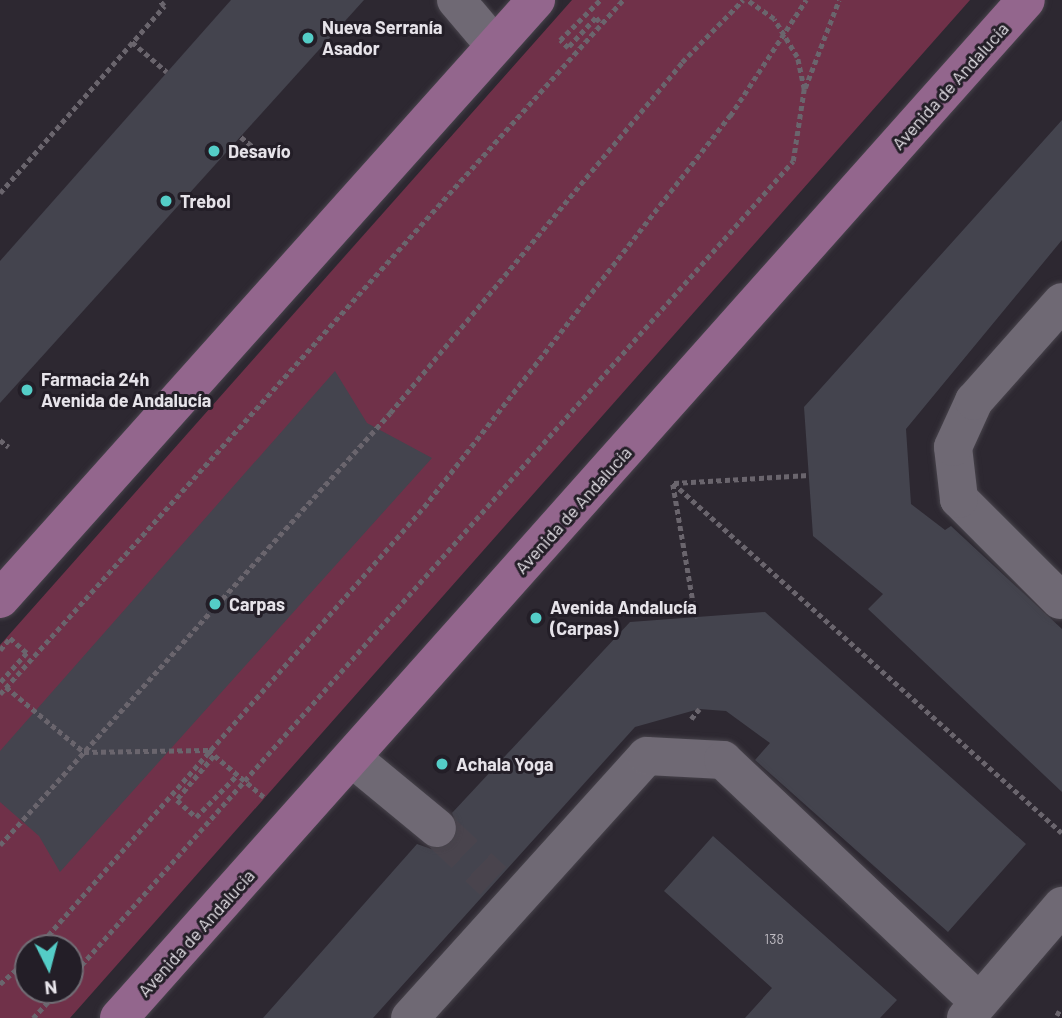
<!DOCTYPE html>
<html>
<head>
<meta charset="utf-8">
<style>
	body { margin:0 }
	#map { position:relative; width:1062px; height:1018px; overflow:hidden; background:#2d2831; font-family:Barlow,sans-serif }
	div>[style] { position:absolute }
	.green>* { inset:0; background:#703149 }
	.building>* { inset:0; background:#44444e }
	.minor-tunnel>* { height:38px; margin-top:-19px; transform-origin:0; background:repeating-linear-gradient(90deg,#49444d 0 38px,transparent 0 57px) }
	.path>* { height:4.5px; margin-top:-2.25px; transform-origin:0; background:repeating-linear-gradient(90deg,#6a656d 0 5px,transparent 0 8.5px) }
	.roads { filter:drop-shadow(0 0 2px #47434b) drop-shadow(0 0 2px #47434b) }
	.minor>* { height:38px; margin:-19px; padding:0 19px; transform-origin:19px; border-radius:19px; background:#6f6974 }
	.tertiary>* { height:38px; margin:-19px; padding:0 19px; transform-origin:19px; border-radius:19px; background:#6f6974 }
	.primary>* { height:38px; margin:-19px; padding:0 19px; transform-origin:19px; border-radius:19px; background:#93668d }
	.dots>* { width:19px; height:19px; translate:-50% -50%; box-sizing:border-box; border:4px solid #231e27; border-radius:50% }
	span { translate:-50% -50%; white-space:nowrap; text-align:center; line-height:1.15; -webkit-text-stroke:6px #231e27; paint-order:stroke }
	.number-label { font-size:14px; color:#bebbc2 }
	.number-label span { -webkit-text-stroke-width:0 }
	.poi-label { font-size:18px; color:#e6e3e9; font-weight:700 }
	.left { translate:0 -50%; text-align:left }
	.street-label { font-size:18px; color:#e6e3e9 }
	.north { position:absolute; left:14px; top:934px; width:70px; height:70px; box-sizing:border-box; background:#231e27; border:2px solid #716d75; border-radius:50%; rotate:174deg; font-size:19px; font-weight:700; line-height:28px; text-align:center; color:#e6e3e9 }
	.north::after { content:''; display:block; margin:auto; width:24px; height:32px; background:#54cdc7; clip-path:polygon(50% 0,100% 100%,50% 72%,0 100%) }
</style>
</head>
<body>
<div id="map">
	<div class="green">
		<div style="clip-path:polygon(evenodd,572px 0,970px 0,70px 1018px,0 1018px,0 645px,572px 0,28px 948px,70px 948px,70px 990px,28px 990px,28px 948px)"></div>
	</div>
	<div class="building">
		<div style="clip-path:polygon(231px 0,364px 0,0 403px,0 261px)"></div>
		<div style="clip-path:polygon(1062px 120px,1062px 240px,906px 429px,911px 504px,945px 530px,951px 526px,1062px 629px,1062px 792px,868px 609px,883px 594px,813px 536px,804px 407px)"></div>
		<div style="clip-path:polygon(335px 371px,367px 423px,432px 458px,60px 872px,39px 836px,0 802px,0 751px)"></div>
		<div style="clip-path:polygon(765px 612px,1026px 844px,948px 932px,755px 760px,770px 743px,726px 711px,699px 709px,635px 727px,373px 1018px,263px 1018px,417px 844px,434px 850px,453px 842px,459px 831px,452px 813px,630px 622px)"></div>
		<div style="clip-path:polygon(713px 836px,897px 1000px,880px 1018px,745px 1018px,772px 988px,664px 891px)"></div>
	</div>
	<div class="minor-tunnel">
		<div style="left:437px;top:828px;width:77px;rotate:43.4deg"></div>
	</div>
	<div class="path">
		<div style="left:599px;top:22px;width:5px;rotate:-127deg"></div>
		<div style="left:596px;top:18px;width:41px;rotate:133deg"></div>
		<div style="left:568px;top:48px;width:11px;rotate:-135deg"></div>
		<div style="left:560px;top:40px;width:57px;rotate:-45deg"></div>
		<div style="left:132px;top:42px;width:46px;rotate:40.6deg"></div>
		<div style="left:805px;top:88px;width:94px;rotate:-68.9deg"></div>
		<div style="left:241px;top:137px;width:22px;rotate:39deg"></div>
		<div style="left:0;top:193px;width:249px;rotate:-48.7deg"></div>
		<div style="left:164px;top:6px;width:8px;rotate:-130deg"></div>
		<div style="left:0;top:440px;width:11px;rotate:38deg"></div>
		<div style="left:673px;top:483px;width:523px;rotate:41.98deg"></div>
		<div style="left:674px;top:483px;width:135px;rotate:-3.4deg"></div>
		<div style="left:673px;top:484px;width:136px;rotate:80.3deg"></div>
		<div style="left:0;top:650px;width:16px;rotate:-50deg"></div>
		<div style="left:10px;top:638px;width:23px;rotate:41deg"></div>
		<div style="left:27px;top:653px;width:40px;rotate:132deg"></div>
		<div style="left:6px;top:687px;width:102px;rotate:39.8deg"></div>
		<div style="left:84px;top:752px;width:124px;rotate:-0.9deg"></div>
		<div style="left:208px;top:750px;width:73px;rotate:40deg"></div>
		<div style="left:0;top:694px;width:933px;rotate:-48.09deg"></div>
		<div style="left:691px;top:719px;width:13px;rotate:-51deg"></div>
		<div style="left:214px;top:756px;width:57px;rotate:130.1deg"></div>
		<div style="left:177px;top:800px;width:25px;rotate:42deg"></div>
		<div style="left:196px;top:817px;width:57px;rotate:-45.7deg"></div>
		<div style="left:0;top:845px;width:582px;rotate:-47.92deg"></div>
		<div style="left:390px;top:413px;width:457px;rotate:-50.2deg"></div>
		<div style="left:682px;top:62px;width:87px;rotate:-45.5deg"></div>
		<div style="left:37px;top:948px;width:587px;rotate:-48.73deg"></div>
		<div style="left:424px;top:507px;width:497px;rotate:-52deg"></div>
		<div style="left:730px;top:116px;width:139px;rotate:-56.8deg"></div>
		<div style="left:70px;top:978px;width:1091px;rotate:-48.49deg"></div>
		<div style="left:793px;top:161px;width:73px;rotate:-81.3deg"></div>
		<div style="left:804px;top:89px;width:33px;rotate:-102deg"></div>
		<div style="left:797px;top:57px;width:44px;rotate:-121.2deg"></div>
		<div style="left:774px;top:19px;width:33px;rotate:-145deg"></div>
		<div style="left:0;top:984px;width:38px;rotate:-42deg"></div>
		<div style="left:1056px;top:1012px;width:7px;rotate:27deg"></div>
		<div style="left:33px;top:1018px;width:38px;rotate:-47deg"></div>
	</div>
	<div class="roads">
		<div class="minor">
			<div style="left:1060px;top:600px;width:143px;rotate:-135deg"></div>
			<div style="left:959px;top:499px;width:52px;rotate:-96.6deg"></div>
			<div style="left:953px;top:447px;width:51px;rotate:-65.5deg"></div>
			<div style="left:974px;top:401px;width:132px;rotate:-48.4deg"></div>
			<div style="left:352px;top:758px;width:110px;rotate:39.5deg"></div>
			<div style="left:410px;top:1018px;width:353px;rotate:-47.9deg"></div>
			<div style="left:647px;top:756px;width:76px;rotate:3deg"></div>
			<div style="left:723px;top:760px;width:352px;rotate:43.4deg"></div>
		</div>
		<div class="tertiary">
			<div style="left:456px;top:0;width:60px;rotate:49.7deg"></div>
			<div style="left:966px;top:1018px;width:148px;rotate:-49.4deg"></div>
		</div>
		<div class="primary">
			<div style="left:0;top:599px;width:804px;rotate:-48.18deg"></div>
			<div style="left:119px;top:1018px;width:1363px;rotate:-48.3deg"></div>
		</div>
	</div>
	<div class="dots">
		<div style="left:308px;top:38px;background:#54cdc7"></div>
		<div style="left:214px;top:151px;background:#54cdc7"></div>
		<div style="left:166px;top:201px;background:#54cdc7"></div>
		<div style="left:27px;top:390px;background:#54cdc7"></div>
		<div style="left:215px;top:604px;background:#54cdc7"></div>
		<div style="left:536px;top:618px;background:#54cdc7"></div>
		<div style="left:442px;top:764px;background:#54cdc7"></div>
	</div>
	<div class="number-label">
		<span style="left:774px;top:939px">138</span>
	</div>
	<div class="poi-label">
		<span class="left" style="left:322px;top:38px">Nueva Serranía<br>Asador</span>
		<span class="left" style="left:228px;top:151px">Desavío</span>
		<span class="left" style="left:180px;top:201px">Trebol</span>
		<span class="left" style="left:41px;top:390px">Farmacia 24h<br>Avenida de Andalucía</span>
		<span class="left" style="left:229px;top:604px">Carpas</span>
		<span class="left" style="left:550px;top:618px">Avenida Andalucía<br>(Carpas)</span>
		<span class="left" style="left:456px;top:764px">Achala Yoga</span>
	</div>
	<div class="street-label">
		<span style="left:950px;top:86px;rotate:-48deg">Avenida de Andalucía</span>
		<span style="left:573px;top:510px;rotate:-48deg">Avenida de Andalucía</span>
		<span style="left:196px;top:933px;rotate:-48deg">Avenida de Andalucía</span>
	</div>
	<div class="north">N</div>
</div>
</body>
</html>
